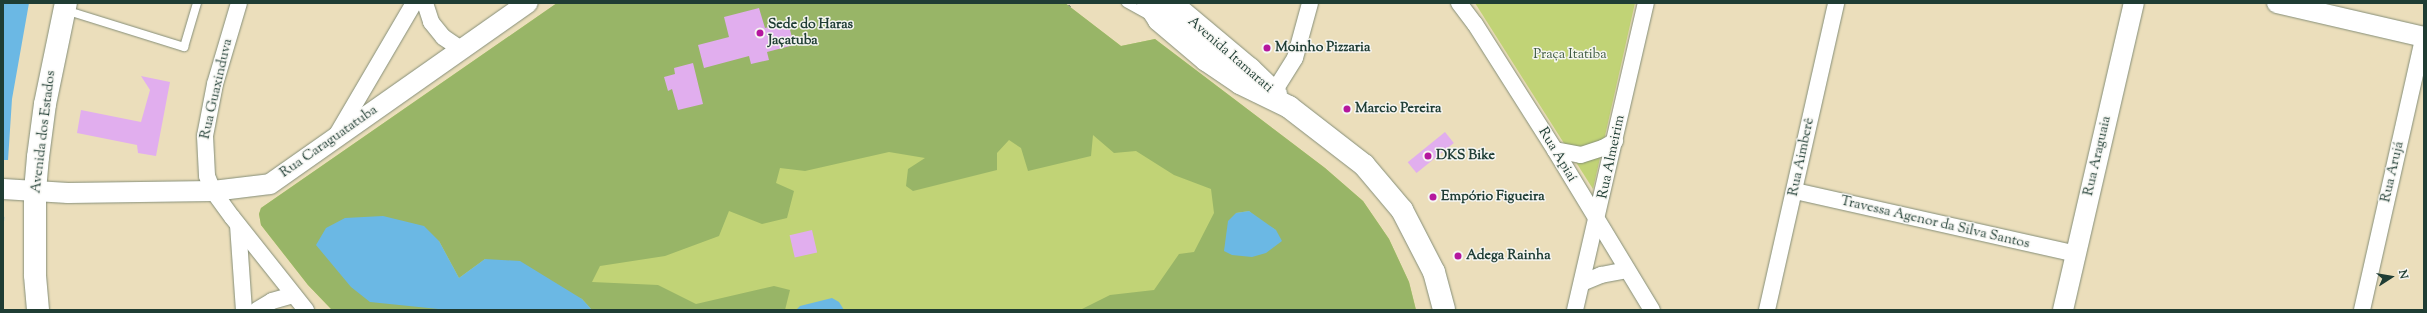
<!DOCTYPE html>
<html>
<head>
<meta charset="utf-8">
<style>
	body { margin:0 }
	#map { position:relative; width:2427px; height:313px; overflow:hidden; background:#ebdebb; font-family:"Sorts Mill Goudy",serif }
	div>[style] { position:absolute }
	.green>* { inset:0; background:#c1d376 }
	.forest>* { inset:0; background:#98b567 }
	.water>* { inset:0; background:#6bb8e4 }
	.pier>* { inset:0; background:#ebdebb }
	.building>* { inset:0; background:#e1aeee; transform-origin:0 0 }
	.path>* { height:2.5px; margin-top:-1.25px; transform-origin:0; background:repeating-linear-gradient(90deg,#858e78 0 1px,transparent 0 4px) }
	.roads { filter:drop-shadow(0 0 1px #858e78) drop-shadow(0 0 1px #858e78) }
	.service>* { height:8px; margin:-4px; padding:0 4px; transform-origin:4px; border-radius:4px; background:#fff }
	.minor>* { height:16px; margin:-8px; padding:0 8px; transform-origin:8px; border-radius:8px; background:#fff }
	.tertiary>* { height:20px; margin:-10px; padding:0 10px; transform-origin:10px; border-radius:10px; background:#fff }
	.primary>* { height:22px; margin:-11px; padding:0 11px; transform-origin:11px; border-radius:11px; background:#fff }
	.trunk>* { height:22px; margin:-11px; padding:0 11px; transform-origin:11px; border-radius:11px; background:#fff }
	.dots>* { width:11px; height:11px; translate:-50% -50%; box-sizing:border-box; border:2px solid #f6f6f2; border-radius:50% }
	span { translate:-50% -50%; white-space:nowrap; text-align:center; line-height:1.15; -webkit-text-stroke:3px #f6f6f2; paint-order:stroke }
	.poi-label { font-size:14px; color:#1f3d34; font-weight:700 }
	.left { translate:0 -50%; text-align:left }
	.street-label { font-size:14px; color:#1f3d34 }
	.park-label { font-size:14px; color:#3f5b41 }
	.frame { position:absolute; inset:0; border:4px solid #1f3d34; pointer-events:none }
	.north { position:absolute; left:2371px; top:257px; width:40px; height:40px; -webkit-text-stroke:3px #f6f6f2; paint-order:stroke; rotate:78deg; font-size:11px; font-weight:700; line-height:16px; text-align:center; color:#1f3d34 }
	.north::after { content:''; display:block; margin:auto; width:14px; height:18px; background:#1f3d34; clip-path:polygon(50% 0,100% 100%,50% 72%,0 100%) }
</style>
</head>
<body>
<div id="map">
	<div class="green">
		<div style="clip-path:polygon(557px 3px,1065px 3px,1121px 46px,1155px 39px,1325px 168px,1363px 201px,1389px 239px,1409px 282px,1416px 310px,332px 310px,308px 285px,261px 225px,259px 214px,261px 208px)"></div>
		<div style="clip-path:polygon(1475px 3px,1635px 3px,1593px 189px)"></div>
	</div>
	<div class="forest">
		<div style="clip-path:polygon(evenodd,557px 3px,1065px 3px,1121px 46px,1155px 39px,1325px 168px,1363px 201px,1389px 239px,1409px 282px,1416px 310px,1080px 310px,1110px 295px,1154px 290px,1179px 254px,1194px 252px,1214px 213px,1211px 189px,1174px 175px,1136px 151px,1114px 153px,1093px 135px,1091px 156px,1028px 171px,1021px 148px,1009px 140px,997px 153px,997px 170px,913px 191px,906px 186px,908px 169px,925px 158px,889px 152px,805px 171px,780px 168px,776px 183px,794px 191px,787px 218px,762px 224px,729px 211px,719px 236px,665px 256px,600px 266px,592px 282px,658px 285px,696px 304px,774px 286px,790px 290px,785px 310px,592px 310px,582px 299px,485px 259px,459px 278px,439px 241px,443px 309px,448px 310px,332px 310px,308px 285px,261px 225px,259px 214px,261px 208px,557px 3px,1249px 211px,1262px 222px,1276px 230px,1236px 213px,1249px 211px)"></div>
	</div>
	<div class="water">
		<div style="clip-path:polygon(3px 3px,29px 3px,12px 99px,4px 222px,4px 310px)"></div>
		<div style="clip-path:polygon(1249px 211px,1276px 230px,1282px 241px,1266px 253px,1252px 257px,1232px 255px,1224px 251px,1228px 221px,1236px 213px)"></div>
		<div style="clip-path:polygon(383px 216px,424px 226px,439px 241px,459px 278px,485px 259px,520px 261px,582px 299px,592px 310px,448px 310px,370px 302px,351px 287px,316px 245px,326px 228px,345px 218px)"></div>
		<div style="clip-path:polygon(832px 298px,839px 302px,844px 310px,796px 310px,800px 306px)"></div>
	</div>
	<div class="pier">
		<div style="clip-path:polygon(3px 160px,9px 160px,6px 218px,3px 216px)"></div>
	</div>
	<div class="building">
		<div style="clip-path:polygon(759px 8px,765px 28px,788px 22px,794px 45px,767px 52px,769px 60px,751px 64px,749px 56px,704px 68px,698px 45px,729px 37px,724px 17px)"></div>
		<div style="clip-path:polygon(693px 63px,703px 104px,678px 110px,672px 89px,668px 91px,664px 77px,675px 74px,674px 68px)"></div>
		<div style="clip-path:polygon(141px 76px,170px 82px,156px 156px,138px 153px,137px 145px,77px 133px,81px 110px,141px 122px,150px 90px)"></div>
		<div style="left:1445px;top:132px;width:14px;height:48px;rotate:51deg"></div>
		<div style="left:812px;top:230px;width:23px;height:23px;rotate:77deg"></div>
	</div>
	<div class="path">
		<div style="left:1069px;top:6px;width:4px;rotate:-56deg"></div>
	</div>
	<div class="roads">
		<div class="service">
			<div style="left:1126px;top:3px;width:29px;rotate:29deg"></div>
			<div style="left:65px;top:10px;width:125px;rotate:17.3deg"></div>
			<div style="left:184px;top:47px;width:46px;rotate:-73.5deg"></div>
		</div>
		<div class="minor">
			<div style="left:239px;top:3px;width:84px;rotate:106.5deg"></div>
			<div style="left:215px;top:84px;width:53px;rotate:100.9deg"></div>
			<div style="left:205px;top:136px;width:40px;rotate:87.1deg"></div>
			<div style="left:207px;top:176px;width:16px;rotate:68deg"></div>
			<div style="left:213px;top:191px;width:32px;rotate:54deg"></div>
			<div style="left:232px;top:217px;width:119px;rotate:51.5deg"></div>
			<div style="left:425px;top:3px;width:20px;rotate:72deg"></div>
			<div style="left:431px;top:22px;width:19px;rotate:51deg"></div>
			<div style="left:443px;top:37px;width:23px;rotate:34deg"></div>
			<div style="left:1459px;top:3px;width:26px;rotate:53deg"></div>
			<div style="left:1475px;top:24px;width:149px;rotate:57.6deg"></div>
			<div style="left:1555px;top:150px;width:187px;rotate:58.8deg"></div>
			<div style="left:1270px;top:98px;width:47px;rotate:-58deg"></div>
			<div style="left:1295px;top:58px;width:57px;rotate:-74.7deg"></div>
			<div style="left:336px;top:136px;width:154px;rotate:-59.6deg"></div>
			<div style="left:1555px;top:150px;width:26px;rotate:11deg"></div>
			<div style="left:1581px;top:155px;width:23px;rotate:-18deg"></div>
			<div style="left:1603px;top:148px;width:14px;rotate:-30deg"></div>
			<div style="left:1795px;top:191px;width:288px;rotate:12.6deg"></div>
			<div style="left:238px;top:225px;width:85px;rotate:86deg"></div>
			<div style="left:1582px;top:283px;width:21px;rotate:-23deg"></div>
			<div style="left:1601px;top:275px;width:26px;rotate:-11deg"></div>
			<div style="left:257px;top:310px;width:17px;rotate:-31deg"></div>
			<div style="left:272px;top:301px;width:22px;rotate:-16deg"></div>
			<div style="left:1575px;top:310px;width:315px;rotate:-77deg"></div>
			<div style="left:1767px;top:310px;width:315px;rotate:-77.3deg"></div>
			<div style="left:2362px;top:310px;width:282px;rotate:-77.3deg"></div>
		</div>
		<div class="tertiary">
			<div style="left:2277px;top:3px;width:151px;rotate:13deg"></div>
			<div style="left:3px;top:189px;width:65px;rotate:3.5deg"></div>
			<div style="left:68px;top:193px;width:145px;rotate:-0.8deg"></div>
			<div style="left:213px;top:191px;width:57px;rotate:-7deg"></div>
			<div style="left:270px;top:184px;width:315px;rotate:-35.1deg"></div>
			<div style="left:2063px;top:310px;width:315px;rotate:-77deg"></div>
		</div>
		<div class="primary">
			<div style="left:1148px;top:3px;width:20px;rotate:57deg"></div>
			<div style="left:1159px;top:20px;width:62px;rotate:40.4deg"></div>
			<div style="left:1206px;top:60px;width:41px;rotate:34.1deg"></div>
			<div style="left:1240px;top:83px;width:55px;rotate:26.1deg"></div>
			<div style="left:1289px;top:107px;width:95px;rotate:37.7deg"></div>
			<div style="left:1364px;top:165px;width:59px;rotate:49.8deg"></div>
			<div style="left:1402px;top:210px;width:70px;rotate:62.7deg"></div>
			<div style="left:1434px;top:272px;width:39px;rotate:75deg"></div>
			<div style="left:1171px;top:3px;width:103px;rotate:39.9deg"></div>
			<div style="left:1250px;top:69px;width:36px;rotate:44deg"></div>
		</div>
		<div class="trunk">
			<div style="left:38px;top:310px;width:35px;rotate:-95deg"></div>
			<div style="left:35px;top:275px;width:84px;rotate:-90deg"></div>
			<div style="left:35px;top:191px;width:34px;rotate:-85deg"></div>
			<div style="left:38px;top:157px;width:53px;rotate:-82.5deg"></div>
			<div style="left:45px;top:104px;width:103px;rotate:-78.3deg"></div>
		</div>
	</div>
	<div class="dots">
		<div style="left:760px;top:33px;background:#b5179e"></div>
		<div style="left:1267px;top:48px;background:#b5179e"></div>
		<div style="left:1347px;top:109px;background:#b5179e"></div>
		<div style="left:1428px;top:156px;background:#b5179e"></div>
		<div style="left:1433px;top:197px;background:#b5179e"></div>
		<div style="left:1458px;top:256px;background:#b5179e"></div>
	</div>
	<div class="poi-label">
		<span class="left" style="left:768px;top:33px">Sede do Haras<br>Jaçatuba</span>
		<span class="left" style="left:1275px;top:48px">Moinho Pizzaria</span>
		<span class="left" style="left:1355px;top:109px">Marcio Pereira</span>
		<span class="left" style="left:1436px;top:156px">DKS Bike</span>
		<span class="left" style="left:1441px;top:197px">Empório Figueira</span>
		<span class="left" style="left:1466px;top:256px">Adega Rainha</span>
	</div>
	<div class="street-label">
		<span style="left:1230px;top:55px;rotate:41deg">Avenida Itamarati</span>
		<span style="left:217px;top:89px;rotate:-77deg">Rua Guaxinduva</span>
		<span style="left:44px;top:132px;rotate:-83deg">Avenida dos Estados</span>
		<span style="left:329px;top:142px;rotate:-35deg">Rua Caraguatatuba</span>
		<span style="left:1557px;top:155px;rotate:59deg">Rua Apiaí</span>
		<span style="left:2098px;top:156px;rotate:-77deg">Rua Araguaia</span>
		<span style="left:1612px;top:157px;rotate:-78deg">Rua Almeirim</span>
		<span style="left:1802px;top:157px;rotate:-78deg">Rua Aimberê</span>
		<span style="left:2393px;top:172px;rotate:-77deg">Rua Arujá</span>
		<span style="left:1935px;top:223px;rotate:13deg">Travessa Agenor da Silva Santos</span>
	</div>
	<div class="park-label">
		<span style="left:1570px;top:55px">Praça Itatiba</span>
	</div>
	<div class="frame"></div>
	<div class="north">N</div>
</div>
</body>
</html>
